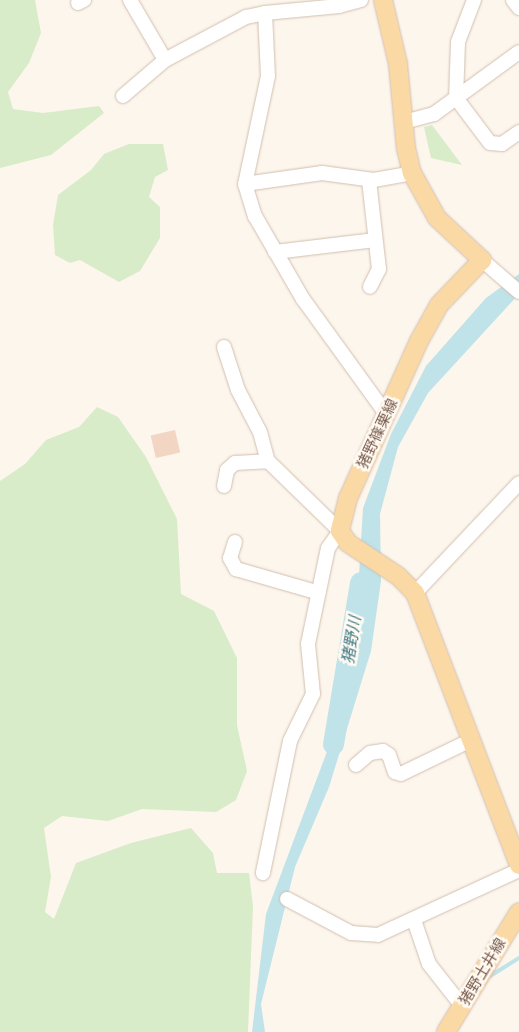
<!DOCTYPE html>
<html>
<head>
<meta charset="utf-8">
<style>
	body { margin:0 }
	#map { position:relative; width:519px; height:1032px; overflow:hidden; background:#fdf6ec; font-family:"Alegreya Sans","Noto Sans JP",sans-serif }
	div>[style] { position:absolute }
	.green>* { inset:0; background:#d8ecc9 }
	.water>* { inset:0; background:#bfe3e8 }
	.stream>* { height:4px; margin:-2px; padding:0 2px; transform-origin:2px; border-radius:2px; background:#bfe3e8 }
	.river>* { height:21px; margin:-10.5px; padding:0 10.5px; transform-origin:10.5px; border-radius:10.5px; background:#bfe3e8 }
	.building>* { inset:0; background:#f3d5c3; transform-origin:0 0 }
	.roads { filter:drop-shadow(0 0 1px #d1beb0) drop-shadow(0 0 1px #d1beb0) }
	.minor>* { height:14px; margin:-7px; padding:0 7px; transform-origin:7px; border-radius:7px; background:#fff }
	.major>* { height:18px; margin:-9px; padding:0 9px; transform-origin:9px; border-radius:9px; background:#fbd9a5 }
	span { translate:-50% -50%; white-space:nowrap; text-align:center; line-height:1.15; -webkit-text-stroke:5px #fffaf3; paint-order:stroke }
	.street-label { font-size:15px; color:#7a5c4d }
	.water-label { font-size:16px; color:#437c86; font-style:italic }
</style>
</head>
<body>
<div id="map">
	<div class="green">
		<div style="clip-path:polygon(0 0,35px 0,41px 33px,29px 63px,8px 92px,13px 109px,43px 113px,99px 106px,104px 113px,51px 155px,0 168px)"></div>
		<div style="clip-path:polygon(432px 125px,462px 165px,431px 158px,424px 127px)"></div>
		<div style="clip-path:polygon(129px 144px,163px 144px,168px 170px,155px 177px,149px 197px,160px 207px,160px 238px,140px 271px,119px 282px,80px 260px,70px 263px,55px 255px,53px 225px,58px 195px,91px 170px,104px 154px)"></div>
		<div style="clip-path:polygon(97px 407px,118px 417px,146px 457px,177px 519px,181px 594px,214px 611px,237px 658px,237px 725px,247px 771px,236px 800px,216px 812px,142px 809px,108px 821px,62px 816px,44px 828px,51px 877px,45px 912px,54px 919px,76px 863px,131px 843px,191px 828px,213px 853px,217px 873px,249px 873px,253px 906px,248px 1032px,0 1032px,0 481px,25px 464px,46px 440px,79px 427px)"></div>
	</div>
	<div class="water">
		<div style="clip-path:polygon(519px 274px,519px 294px,428px 393px,398px 447px,380px 514px,381px 581px,371px 651px,329px 787px,295px 867px,261px 1004px,265px 1032px,252px 1032px,266px 914px,340px 717px,357px 608px,363px 508px,391px 434px,426px 366px,486px 298px)"></div>
	</div>
	<div class="stream">
		<div style="left:487px;top:978px;width:38px;rotate:-32deg"></div>
	</div>
	<div class="river">
		<div style="left:333px;top:744px;width:164px;rotate:-80.5deg"></div>
	</div>
	<div class="building">
		<div style="left:175px;top:430px;width:23px;height:25px;rotate:77deg"></div>
	</div>
	<div class="roads">
		<div class="minor">
			<div style="left:130px;top:0;width:69px;rotate:59.7deg"></div>
			<div style="left:361px;top:0;width:23px;rotate:165deg"></div>
			<div style="left:339px;top:6px;width:74px;rotate:174.6deg"></div>
			<div style="left:265px;top:13px;width:63px;rotate:87.3deg"></div>
			<div style="left:268px;top:76px;width:110px;rotate:102deg"></div>
			<div style="left:245px;top:184px;width:34px;rotate:73deg"></div>
			<div style="left:255px;top:216px;width:96px;rotate:60deg"></div>
			<div style="left:303px;top:299px;width:143px;rotate:54.1deg"></div>
			<div style="left:474px;top:0;width:45px;rotate:110.9deg"></div>
			<div style="left:458px;top:42px;width:56px;rotate:92deg"></div>
			<div style="left:456px;top:98px;width:56px;rotate:52.9deg"></div>
			<div style="left:490px;top:143px;width:12px;rotate:5deg"></div>
			<div style="left:502px;top:144px;width:21px;rotate:-35deg"></div>
			<div style="left:513px;top:0;width:10px;rotate:53deg"></div>
			<div style="left:78px;top:3px;width:7px;rotate:-27deg"></div>
			<div style="left:123px;top:96px;width:55px;rotate:-40.6deg"></div>
			<div style="left:165px;top:60px;width:92px;rotate:-28deg"></div>
			<div style="left:246px;top:17px;width:19px;rotate:-12deg"></div>
			<div style="left:404px;top:122px;width:31px;rotate:-15deg"></div>
			<div style="left:434px;top:114px;width:105px;rotate:-36.1deg"></div>
			<div style="left:369px;top:180px;width:90px;rotate:83.6deg"></div>
			<div style="left:379px;top:269px;width:20px;rotate:117deg"></div>
			<div style="left:245px;top:184px;width:78px;rotate:-8.1deg"></div>
			<div style="left:322px;top:173px;width:52px;rotate:7.7deg"></div>
			<div style="left:374px;top:180px;width:39px;rotate:-10deg"></div>
			<div style="left:275px;top:252px;width:101px;rotate:-6.8deg"></div>
			<div style="left:482px;top:260px;width:49px;rotate:40.9deg"></div>
			<div style="left:224px;top:347px;width:45px;rotate:72deg"></div>
			<div style="left:238px;top:390px;width:47px;rotate:62.4deg"></div>
			<div style="left:260px;top:432px;width:30px;rotate:75deg"></div>
			<div style="left:268px;top:461px;width:100px;rotate:44.2deg"></div>
			<div style="left:340px;top:531px;width:21px;rotate:125deg"></div>
			<div style="left:328px;top:548px;width:98px;rotate:101.8deg"></div>
			<div style="left:308px;top:644px;width:50px;rotate:84.3deg"></div>
			<div style="left:313px;top:694px;width:52px;rotate:116.1deg"></div>
			<div style="left:290px;top:741px;width:135px;rotate:101.6deg"></div>
			<div style="left:224px;top:486px;width:16px;rotate:-79deg"></div>
			<div style="left:227px;top:470px;width:11px;rotate:-41deg"></div>
			<div style="left:235px;top:463px;width:33px;rotate:-3deg"></div>
			<div style="left:235px;top:542px;width:17px;rotate:107deg"></div>
			<div style="left:230px;top:558px;width:13px;rotate:61deg"></div>
			<div style="left:236px;top:569px;width:86px;rotate:16.1deg"></div>
			<div style="left:415px;top:593px;width:151px;rotate:-46.6deg"></div>
			<div style="left:356px;top:765px;width:18px;rotate:-41deg"></div>
			<div style="left:370px;top:753px;width:13px;rotate:-9deg"></div>
			<div style="left:383px;top:751px;width:7px;rotate:34deg"></div>
			<div style="left:389px;top:755px;width:18px;rotate:71deg"></div>
			<div style="left:395px;top:772px;width:6px;rotate:18deg"></div>
			<div style="left:401px;top:774px;width:78px;rotate:-25.9deg"></div>
			<div style="left:287px;top:899px;width:72px;rotate:28deg"></div>
			<div style="left:351px;top:933px;width:27px;rotate:4deg"></div>
			<div style="left:378px;top:935px;width:155px;rotate:-24.7deg"></div>
			<div style="left:414px;top:920px;width:46px;rotate:71.2deg"></div>
			<div style="left:429px;top:964px;width:53px;rotate:51.8deg"></div>
		</div>
		<div class="major">
			<div style="left:383px;top:0;width:66px;rotate:76.8deg"></div>
			<div style="left:398px;top:64px;width:84px;rotate:84.6deg"></div>
			<div style="left:406px;top:148px;width:26px;rotate:77deg"></div>
			<div style="left:412px;top:173px;width:51px;rotate:60.9deg"></div>
			<div style="left:437px;top:218px;width:62px;rotate:43deg"></div>
			<div style="left:482px;top:260px;width:62px;rotate:133.7deg"></div>
			<div style="left:439px;top:305px;width:41px;rotate:119.1deg"></div>
			<div style="left:419px;top:341px;width:172px;rotate:114.3deg"></div>
			<div style="left:348px;top:498px;width:34px;rotate:104deg"></div>
			<div style="left:340px;top:531px;width:14px;rotate:56deg"></div>
			<div style="left:348px;top:543px;width:60px;rotate:33.4deg"></div>
			<div style="left:398px;top:576px;width:24px;rotate:45deg"></div>
			<div style="left:415px;top:593px;width:291px;rotate:69.1deg"></div>
			<div style="left:446px;top:1032px;width:140px;rotate:-58.7deg"></div>
		</div>
	</div>
	<div class="street-label">
		<span style="left:378px;top:434px;rotate:-65deg">猪野篠栗線</span>
		<span style="left:483px;top:972px;rotate:-59deg">猪野土井線</span>
	</div>
	<div class="water-label">
		<span style="left:352px;top:640px;rotate:-81deg">猪野川</span>
	</div>
</div>
</body>
</html>
